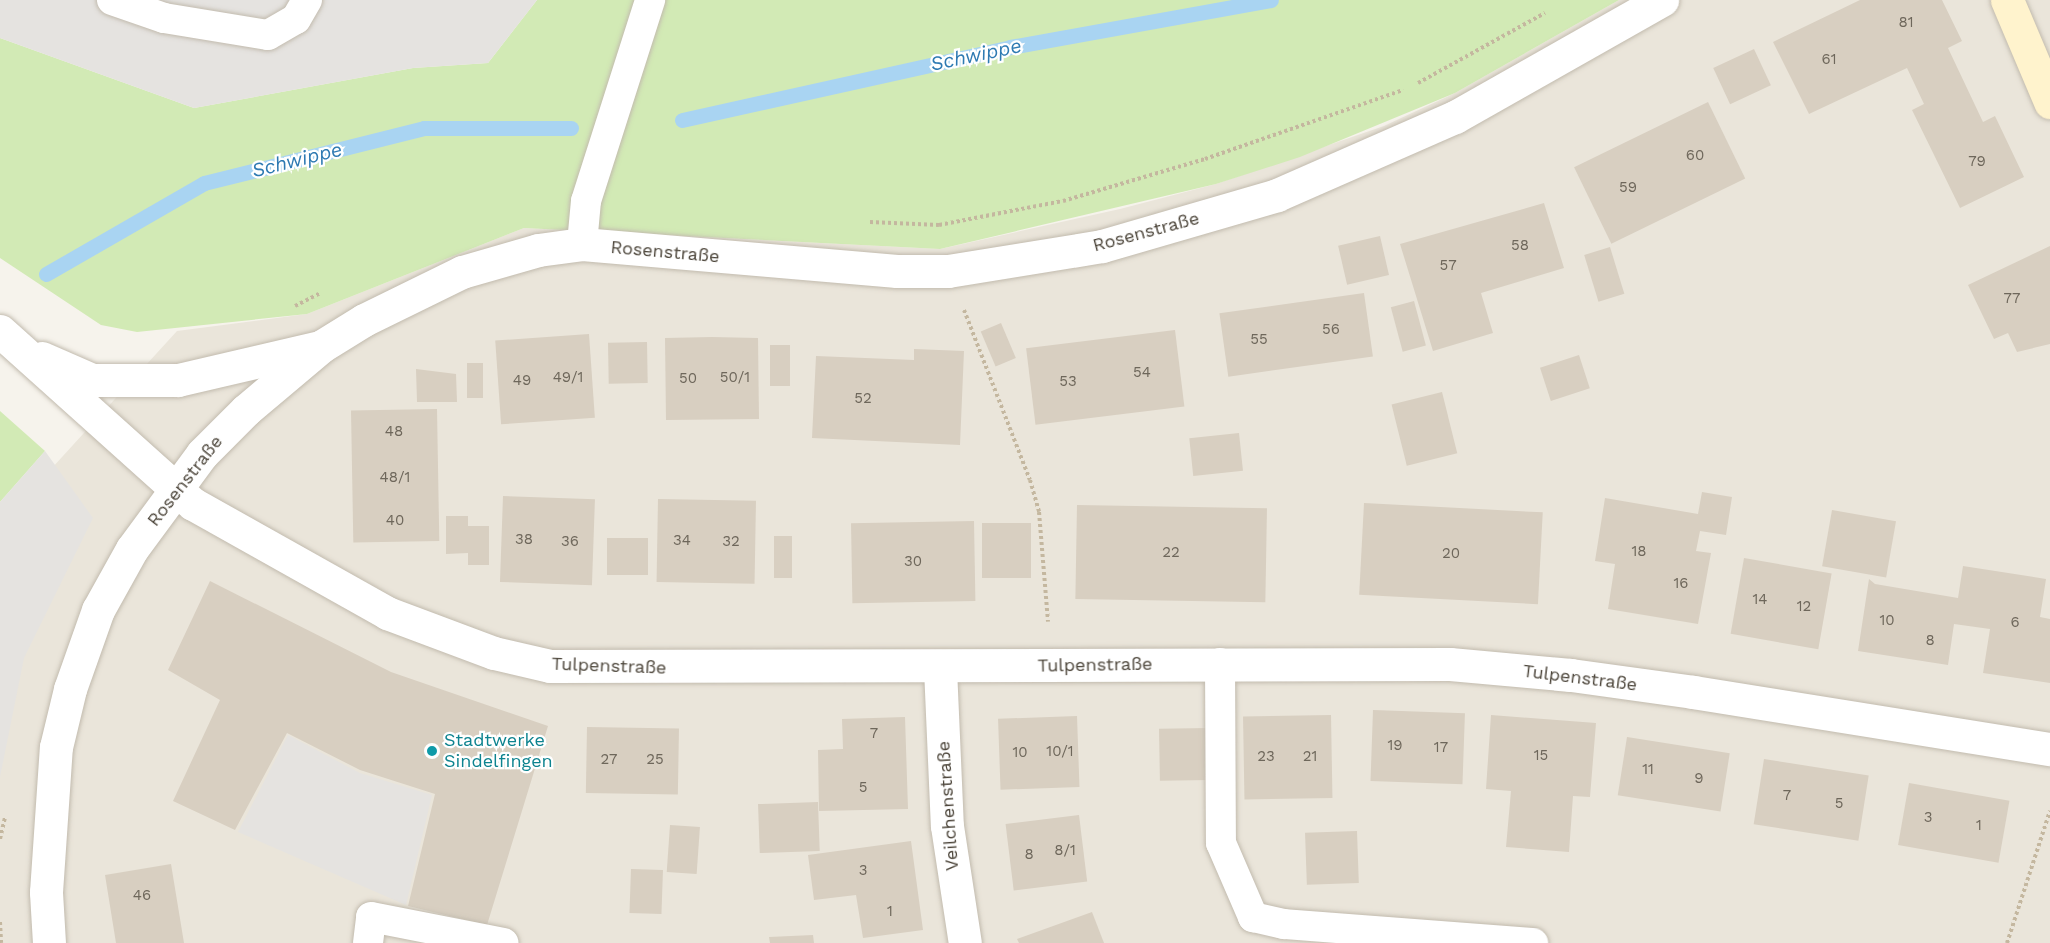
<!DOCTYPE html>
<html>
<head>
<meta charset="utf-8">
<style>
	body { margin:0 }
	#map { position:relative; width:2050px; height:943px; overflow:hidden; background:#f6f3ec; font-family:"Work Sans",sans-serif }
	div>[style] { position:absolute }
	.residential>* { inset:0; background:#eae5da }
	.green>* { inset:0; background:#d2eab5 }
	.parking>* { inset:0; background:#e5e3e0 }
	.stream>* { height:15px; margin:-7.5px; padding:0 7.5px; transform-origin:7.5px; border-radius:7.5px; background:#a9d4f2 }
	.building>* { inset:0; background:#d8cfc1; transform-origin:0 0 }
	.path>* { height:4px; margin-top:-2px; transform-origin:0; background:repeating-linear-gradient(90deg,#c4b79f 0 3px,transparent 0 6px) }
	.roads { filter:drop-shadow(0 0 2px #c2bbae) drop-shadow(0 0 2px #c2bbae) }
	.lane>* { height:30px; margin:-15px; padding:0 15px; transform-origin:15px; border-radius:15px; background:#fff }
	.street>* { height:33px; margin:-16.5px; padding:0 16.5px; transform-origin:16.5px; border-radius:16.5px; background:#fff }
	.secondary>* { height:33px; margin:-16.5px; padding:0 16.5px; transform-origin:16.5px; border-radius:16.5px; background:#fff3cd }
	.dots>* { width:16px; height:16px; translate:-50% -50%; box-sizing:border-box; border:3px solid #fff; border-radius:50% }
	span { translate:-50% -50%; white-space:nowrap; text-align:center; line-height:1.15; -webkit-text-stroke:4.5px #fff; paint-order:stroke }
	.number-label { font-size:15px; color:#6e675b }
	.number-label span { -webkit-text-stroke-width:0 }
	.street-label { font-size:18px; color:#4b4439 }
	.culture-label { font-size:18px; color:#0d838f }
	.left { translate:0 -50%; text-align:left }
	.water-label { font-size:20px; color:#2e7ab2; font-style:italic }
</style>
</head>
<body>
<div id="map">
	<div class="residential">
		<div style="clip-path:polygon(1619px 0,2050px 0,2050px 943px,0 943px,0 525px,177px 331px,307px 314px,524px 228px,940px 249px,1120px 209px,1216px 184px,1384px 126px,1455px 93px)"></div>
	</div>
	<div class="green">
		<div style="clip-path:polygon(537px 0,1619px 0,1455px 93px,1300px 157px,1216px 184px,940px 249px,524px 228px,307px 314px,137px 332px,101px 325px,0 258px,0 38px,194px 108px,413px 68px,488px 63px)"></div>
		<div style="clip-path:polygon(0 411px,45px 451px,0 502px)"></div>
	</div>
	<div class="parking">
		<div style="clip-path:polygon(0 0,537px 0,488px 63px,413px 68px,194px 108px,0 38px)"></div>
		<div style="clip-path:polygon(45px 451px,93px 518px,24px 658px,0 777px,0 502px)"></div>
		<div style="clip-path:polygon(288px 735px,360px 773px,432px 795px,406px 905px,238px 832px)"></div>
	</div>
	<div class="stream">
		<div style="left:682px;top:120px;width:336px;rotate:-12.5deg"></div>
		<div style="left:1010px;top:47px;width:265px;rotate:-10.2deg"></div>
		<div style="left:46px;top:274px;width:182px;rotate:-29.9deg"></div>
		<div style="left:204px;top:183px;width:227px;rotate:-14deg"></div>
		<div style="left:424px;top:128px;width:147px"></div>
	</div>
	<div class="building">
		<div style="clip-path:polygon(1860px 0,1942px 0,1962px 41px,1948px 48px,1983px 122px,1995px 116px,2024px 177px,1960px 208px,1912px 110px,1924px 104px,1907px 68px,1809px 114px,1773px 42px)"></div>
		<div style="left:1754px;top:49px;width:40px;height:45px;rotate:65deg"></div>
		<div style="left:1708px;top:102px;width:85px;height:149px;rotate:64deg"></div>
		<div style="clip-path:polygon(1544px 203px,1564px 268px,1481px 293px,1493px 333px,1433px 351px,1400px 244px)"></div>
		<div style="left:1380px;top:236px;width:40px;height:43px;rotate:77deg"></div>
		<div style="clip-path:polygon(2050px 246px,2050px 344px,2017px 352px,2008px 333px,1994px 339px,1968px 285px)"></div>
		<div style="left:1610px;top:247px;width:49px;height:27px;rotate:73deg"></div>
		<div style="left:1364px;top:293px;width:64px;height:146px;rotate:82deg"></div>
		<div style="left:1414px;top:301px;width:46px;height:24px;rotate:75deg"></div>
		<div style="left:1001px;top:323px;width:38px;height:22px;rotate:67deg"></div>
		<div style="left:1175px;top:330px;width:77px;height:150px;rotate:83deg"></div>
		<div style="left:589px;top:334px;width:84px;height:94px;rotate:86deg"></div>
		<div style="clip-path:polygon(712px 337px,758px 338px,759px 419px,666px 420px,665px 338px)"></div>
		<div style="left:647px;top:342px;width:41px;height:39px;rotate:89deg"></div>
		<div style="left:770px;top:345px;width:20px;height:41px"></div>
		<div style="clip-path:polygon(914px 349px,964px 351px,960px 445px,812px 438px,816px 356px,914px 360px)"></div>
		<div style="left:1579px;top:355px;width:35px;height:41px;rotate:72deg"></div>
		<div style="left:467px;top:363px;width:16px;height:35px"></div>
		<div style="clip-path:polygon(416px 369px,456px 374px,457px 402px,417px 402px)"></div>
		<div style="left:1442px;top:392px;width:63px;height:52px;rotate:76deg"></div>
		<div style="left:437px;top:409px;width:132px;height:86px;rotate:89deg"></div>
		<div style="left:1239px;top:433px;width:38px;height:50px;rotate:84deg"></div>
		<div style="clip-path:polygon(1702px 492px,1732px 497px,1726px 535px,1700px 531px,1696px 551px,1711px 553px,1698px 624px,1608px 609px,1615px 564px,1595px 561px,1605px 498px,1698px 514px)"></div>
		<div style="left:503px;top:496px;width:92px;height:86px;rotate:2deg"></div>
		<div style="left:658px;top:499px;width:98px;height:83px;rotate:1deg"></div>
		<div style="left:1364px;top:503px;width:179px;height:92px;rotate:3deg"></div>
		<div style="left:1077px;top:505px;width:190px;height:94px;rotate:1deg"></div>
		<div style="left:1832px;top:510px;width:65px;height:57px;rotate:10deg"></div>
		<div style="clip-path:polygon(446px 516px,468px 516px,468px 526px,489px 526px,489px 565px,468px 565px,468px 553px,446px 554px)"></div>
		<div style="left:974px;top:521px;width:80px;height:123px;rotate:89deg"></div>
		<div style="left:982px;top:523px;width:49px;height:55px"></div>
		<div style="left:774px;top:536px;width:18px;height:42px"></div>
		<div style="left:607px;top:538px;width:41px;height:37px"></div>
		<div style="left:1744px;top:558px;width:89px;height:77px;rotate:10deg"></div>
		<div style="clip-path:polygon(1963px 566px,2046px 579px,2040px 617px,2050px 619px,2050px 683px,1983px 673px,1990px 629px,1954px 624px,1948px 665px,1858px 651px,1869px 579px,1875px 584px,1958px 598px)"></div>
		<div style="clip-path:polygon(210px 581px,391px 672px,548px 726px,487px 925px,408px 906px,435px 794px,360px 770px,287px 733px,235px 830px,173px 801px,220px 700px,168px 670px)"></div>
		<div style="left:1373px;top:710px;width:92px;height:71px;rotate:2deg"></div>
		<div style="left:1331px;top:715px;width:83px;height:88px;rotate:89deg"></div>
		<div style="clip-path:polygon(1491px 715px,1596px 723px,1590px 797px,1573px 796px,1569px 852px,1506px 847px,1511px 791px,1486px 789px)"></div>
		<div style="left:1077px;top:716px;width:71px;height:79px;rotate:88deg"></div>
		<div style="clip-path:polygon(905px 717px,908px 809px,819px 811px,818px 750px,843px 749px,842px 719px)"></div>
		<div style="left:587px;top:727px;width:92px;height:66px;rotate:1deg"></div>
		<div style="left:1209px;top:728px;width:52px;height:50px;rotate:89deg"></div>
		<div style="left:1627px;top:737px;width:104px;height:59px;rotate:9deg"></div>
		<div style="left:1764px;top:759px;width:106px;height:66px;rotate:9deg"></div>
		<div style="left:1909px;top:783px;width:102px;height:63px;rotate:10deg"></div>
		<div style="left:818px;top:802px;width:49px;height:60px;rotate:88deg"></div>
		<div style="left:1079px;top:815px;width:67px;height:74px;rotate:83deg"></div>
		<div style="left:670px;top:825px;width:30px;height:47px;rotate:4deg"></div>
		<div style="left:1357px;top:831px;width:52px;height:52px;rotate:88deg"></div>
		<div style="clip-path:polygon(911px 841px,923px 930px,863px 938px,856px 895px,814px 900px,808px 855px)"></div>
		<div style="clip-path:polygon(171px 864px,184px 943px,116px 943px,105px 875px)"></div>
		<div style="left:631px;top:869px;width:32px;height:44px;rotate:2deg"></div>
		<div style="clip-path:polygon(1092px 912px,1104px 943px,1019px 943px,1017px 939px)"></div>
		<div style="clip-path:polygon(813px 935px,814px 943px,770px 943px,769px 937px)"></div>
	</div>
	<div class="path">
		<div style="left:1418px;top:83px;width:145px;rotate:-28.9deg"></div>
		<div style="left:870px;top:222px;width:69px;rotate:2.5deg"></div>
		<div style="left:939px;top:225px;width:126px;rotate:-11deg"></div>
		<div style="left:1063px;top:201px;width:148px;rotate:-16.5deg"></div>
		<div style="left:1205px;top:159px;width:210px;rotate:-19.2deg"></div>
		<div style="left:295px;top:306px;width:28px;rotate:-27deg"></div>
		<div style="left:964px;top:310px;width:182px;rotate:68.8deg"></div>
		<div style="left:1030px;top:480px;width:33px;rotate:74deg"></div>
		<div style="left:1039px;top:512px;width:110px;rotate:85.3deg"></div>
		<div style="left:0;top:839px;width:23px;rotate:-77deg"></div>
		<div style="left:0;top:922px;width:21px;rotate:87deg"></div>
		<div style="left:2007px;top:943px;width:139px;rotate:-72deg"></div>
	</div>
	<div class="roads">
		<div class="lane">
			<div style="left:112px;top:0;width:55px;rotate:19.1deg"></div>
			<div style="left:164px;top:18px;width:105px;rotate:9.3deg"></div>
			<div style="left:268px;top:35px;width:32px;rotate:-30deg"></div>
			<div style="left:296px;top:19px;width:22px;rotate:-60deg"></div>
			<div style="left:582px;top:244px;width:43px;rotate:-84.7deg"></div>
			<div style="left:586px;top:201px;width:211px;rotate:-72.3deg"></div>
			<div style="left:1220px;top:663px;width:180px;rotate:89.7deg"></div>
			<div style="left:1221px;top:843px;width:81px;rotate:66.6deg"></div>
			<div style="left:1253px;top:917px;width:32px;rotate:13deg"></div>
			<div style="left:1284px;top:924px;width:250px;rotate:4.4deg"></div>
			<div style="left:368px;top:943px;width:26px;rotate:-83deg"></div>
			<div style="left:371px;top:917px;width:135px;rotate:11.1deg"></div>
		</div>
		<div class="street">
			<div style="left:0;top:331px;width:259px;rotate:41.9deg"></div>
			<div style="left:193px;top:504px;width:223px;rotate:29.3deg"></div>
			<div style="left:387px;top:613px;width:114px;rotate:20.5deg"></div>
			<div style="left:494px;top:653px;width:57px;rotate:13.1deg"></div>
			<div style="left:550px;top:666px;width:900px;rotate:-0.13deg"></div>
			<div style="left:1450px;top:664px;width:121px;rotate:5.2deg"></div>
			<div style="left:1571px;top:675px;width:123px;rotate:7.9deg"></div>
			<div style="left:1693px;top:692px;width:362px;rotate:9.1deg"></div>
			<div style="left:42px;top:358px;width:55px;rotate:23.7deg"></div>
			<div style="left:92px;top:380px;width:86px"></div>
			<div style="left:178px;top:380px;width:141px;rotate:-13.1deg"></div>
			<div style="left:940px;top:668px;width:158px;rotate:87.5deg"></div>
			<div style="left:947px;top:826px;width:118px;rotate:81.3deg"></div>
			<div style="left:49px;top:943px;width:51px;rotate:-93.4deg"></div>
			<div style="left:46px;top:892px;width:145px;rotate:-86.1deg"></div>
			<div style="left:56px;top:747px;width:60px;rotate:-76.4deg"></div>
			<div style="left:70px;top:689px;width:84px;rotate:-70.5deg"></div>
			<div style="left:98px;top:610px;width:70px;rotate:-60.9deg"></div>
			<div style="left:132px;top:549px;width:118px;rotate:-53.6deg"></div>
			<div style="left:202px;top:454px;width:62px;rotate:-45deg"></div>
			<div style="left:246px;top:410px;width:99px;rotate:-40.1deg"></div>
			<div style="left:322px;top:346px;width:49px;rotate:-31.8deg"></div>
			<div style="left:364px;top:320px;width:109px;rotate:-26.1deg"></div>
			<div style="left:462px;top:272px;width:79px;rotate:-16.1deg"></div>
			<div style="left:538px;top:250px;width:44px;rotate:-7.8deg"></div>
			<div style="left:582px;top:244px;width:316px;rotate:4.9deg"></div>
			<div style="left:897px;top:271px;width:51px"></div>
			<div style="left:948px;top:271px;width:156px;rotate:-9.2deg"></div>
			<div style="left:1102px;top:246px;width:182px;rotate:-16.2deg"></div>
			<div style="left:1277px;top:195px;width:194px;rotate:-23.7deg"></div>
			<div style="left:1455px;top:117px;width:238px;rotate:-29.5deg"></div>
		</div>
		<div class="secondary">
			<div style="left:2007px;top:0;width:111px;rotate:67.1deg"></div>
		</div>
	</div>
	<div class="dots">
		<div style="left:432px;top:751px;background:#0f9aa8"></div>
	</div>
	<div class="number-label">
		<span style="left:1906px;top:23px">81</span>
		<span style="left:1829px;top:60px">61</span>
		<span style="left:1695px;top:156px">60</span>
		<span style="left:1977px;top:162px">79</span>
		<span style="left:1628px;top:188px">59</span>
		<span style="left:1520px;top:246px">58</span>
		<span style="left:1448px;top:266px">57</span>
		<span style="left:2012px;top:299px">77</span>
		<span style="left:1331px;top:330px">56</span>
		<span style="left:1259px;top:340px">55</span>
		<span style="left:1142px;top:373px">54</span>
		<span style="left:568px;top:378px">49/1</span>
		<span style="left:735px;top:378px">50/1</span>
		<span style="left:688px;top:379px">50</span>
		<span style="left:522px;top:381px">49</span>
		<span style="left:1068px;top:382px">53</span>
		<span style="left:863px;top:399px">52</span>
		<span style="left:394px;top:432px">48</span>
		<span style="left:395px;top:478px">48/1</span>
		<span style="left:395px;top:521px">40</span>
		<span style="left:524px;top:540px">38</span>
		<span style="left:682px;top:541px">34</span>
		<span style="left:570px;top:542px">36</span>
		<span style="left:731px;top:542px">32</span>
		<span style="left:1639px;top:552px">18</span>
		<span style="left:1171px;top:553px">22</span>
		<span style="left:1451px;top:554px">20</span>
		<span style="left:913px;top:562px">30</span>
		<span style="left:1681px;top:584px">16</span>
		<span style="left:1760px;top:600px">14</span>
		<span style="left:1804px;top:607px">12</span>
		<span style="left:1887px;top:621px">10</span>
		<span style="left:2015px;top:623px">6</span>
		<span style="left:1930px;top:641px">8</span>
		<span style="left:874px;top:734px">7</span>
		<span style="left:1395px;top:746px">19</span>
		<span style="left:1441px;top:748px">17</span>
		<span style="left:1060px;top:752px">10/1</span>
		<span style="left:1020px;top:753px">10</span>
		<span style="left:1541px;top:756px">15</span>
		<span style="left:1266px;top:757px">23</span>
		<span style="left:1310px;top:757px">21</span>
		<span style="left:609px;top:760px">27</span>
		<span style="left:655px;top:760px">25</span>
		<span style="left:1648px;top:770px">11</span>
		<span style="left:1699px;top:779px">9</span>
		<span style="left:863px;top:788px">5</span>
		<span style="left:1787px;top:796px">7</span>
		<span style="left:1839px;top:804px">5</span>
		<span style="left:1928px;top:818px">3</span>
		<span style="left:1979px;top:826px">1</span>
		<span style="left:1065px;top:851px">8/1</span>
		<span style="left:1029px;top:855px">8</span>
		<span style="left:863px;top:871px">3</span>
		<span style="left:142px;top:896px">46</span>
		<span style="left:890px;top:912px">1</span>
	</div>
	<div class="street-label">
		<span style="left:1146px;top:232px;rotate:-15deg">Rosenstraße</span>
		<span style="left:665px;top:252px;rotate:5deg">Rosenstraße</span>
		<span style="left:185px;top:481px;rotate:-52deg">Rosenstraße</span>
		<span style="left:1095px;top:665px;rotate:-1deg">Tulpenstraße</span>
		<span style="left:609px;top:666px;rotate:2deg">Tulpenstraße</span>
		<span style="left:1580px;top:678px;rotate:7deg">Tulpenstraße</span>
		<span style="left:948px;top:806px;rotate:-94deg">Veilchenstraße</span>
	</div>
	<div class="culture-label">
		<span class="left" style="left:444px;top:751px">Stadtwerke<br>Sindelfingen</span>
	</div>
	<div class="water-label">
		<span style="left:976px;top:55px;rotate:-12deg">Schwippe</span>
		<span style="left:297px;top:160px;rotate:-14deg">Schwippe</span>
	</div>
</div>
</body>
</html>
